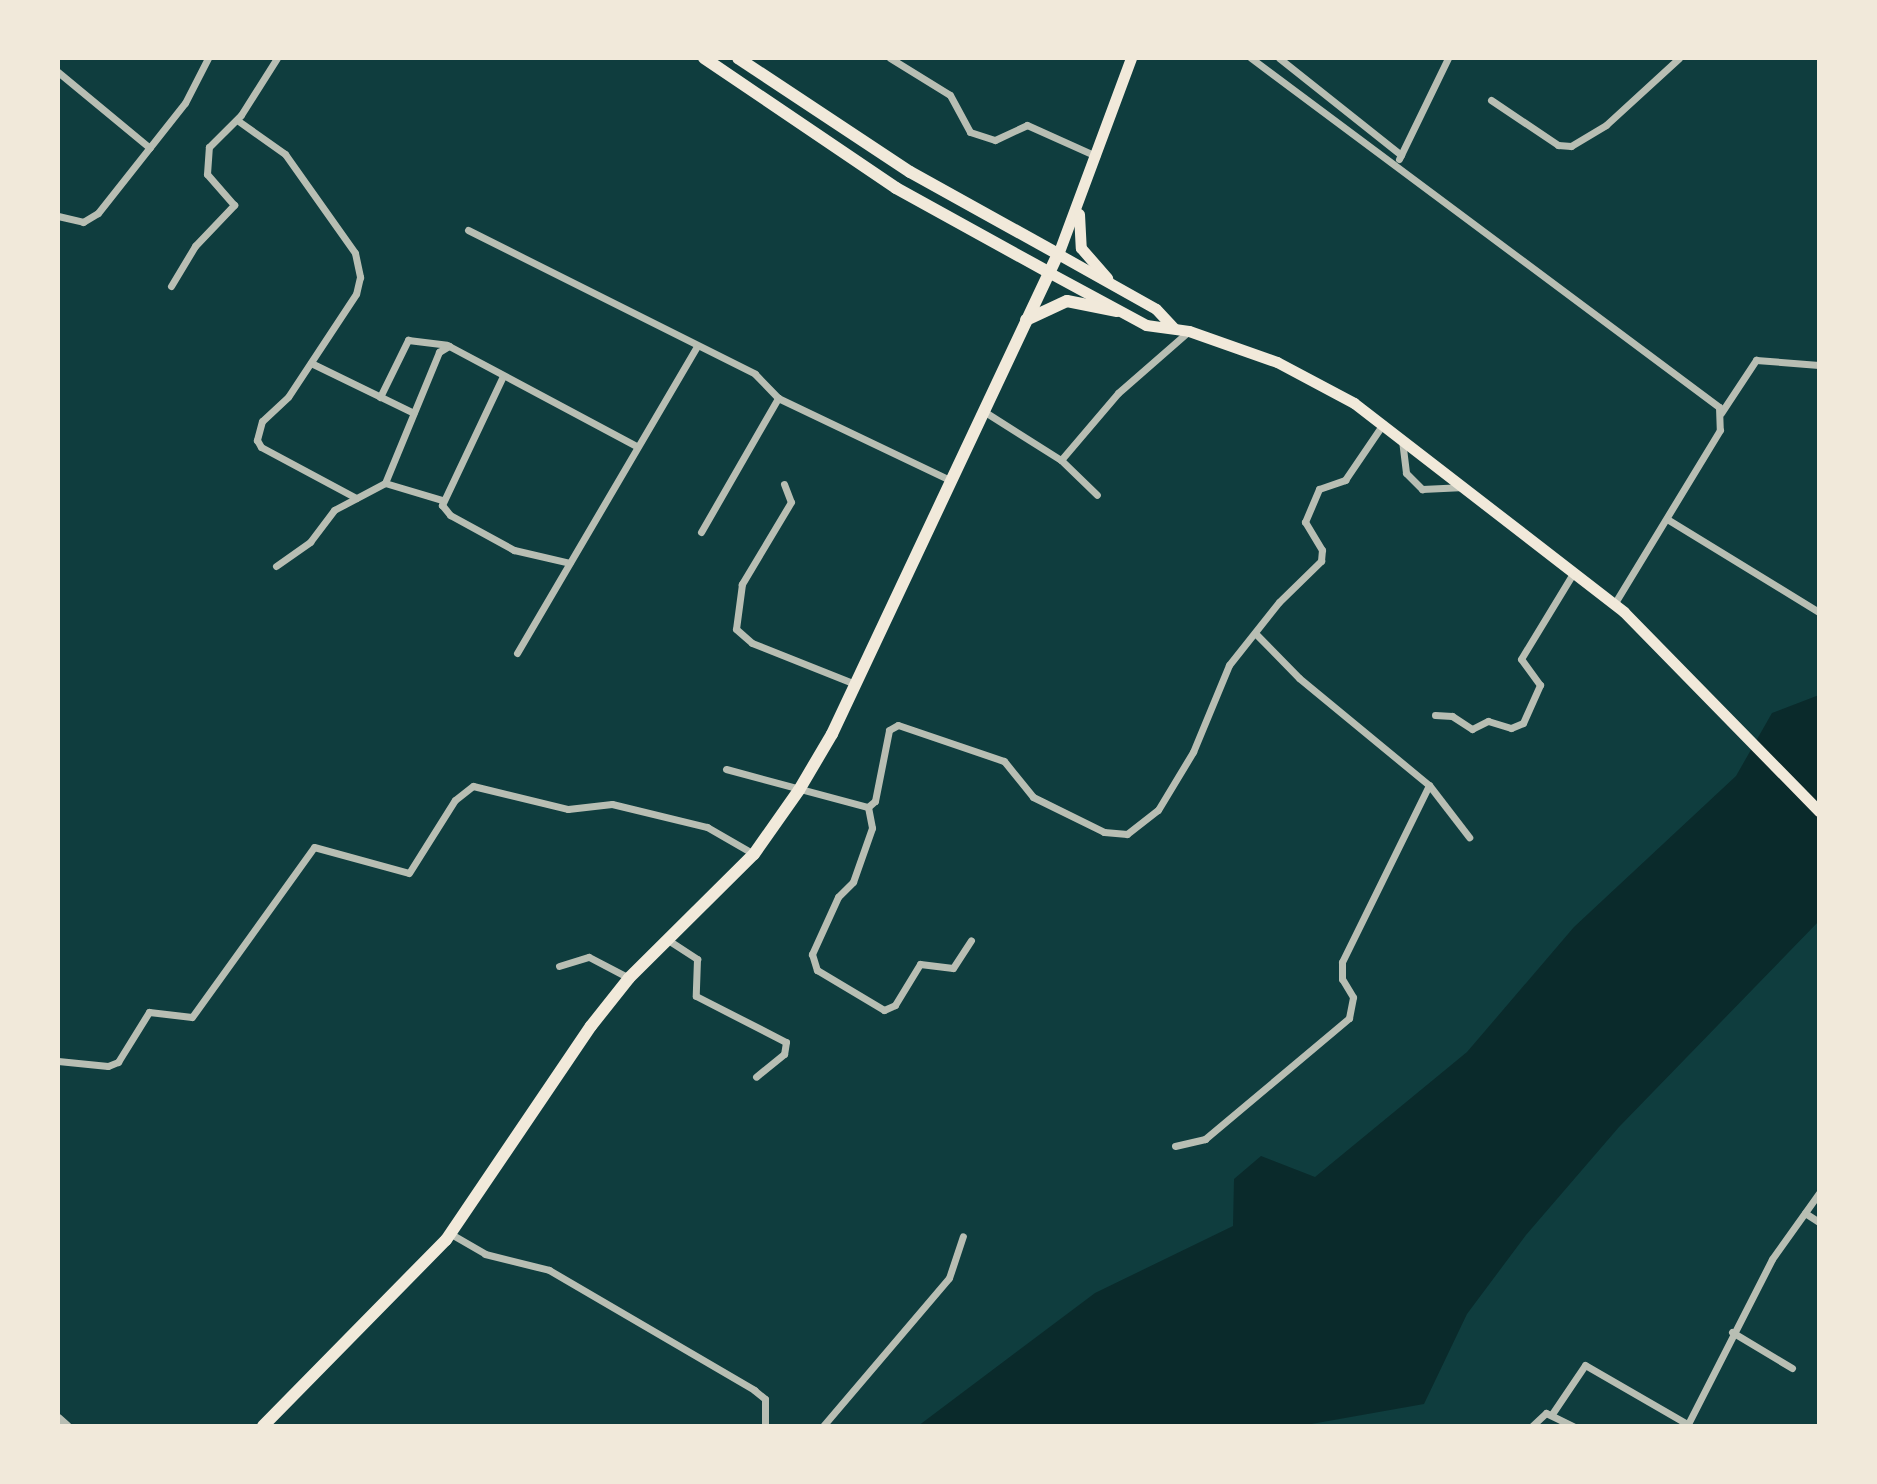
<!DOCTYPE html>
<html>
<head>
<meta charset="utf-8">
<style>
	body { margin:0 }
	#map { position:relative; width:1877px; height:1484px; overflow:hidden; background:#0f3d3e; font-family:"Public Sans",sans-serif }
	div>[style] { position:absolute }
	.water>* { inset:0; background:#0a2a2b }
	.minor>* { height:7px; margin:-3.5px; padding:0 3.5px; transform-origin:3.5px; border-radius:3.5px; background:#b8beb3 }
	.tertiary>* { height:9px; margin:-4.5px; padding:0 4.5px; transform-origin:4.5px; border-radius:4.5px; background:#b8beb3 }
	.secondary>* { height:11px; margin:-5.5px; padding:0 5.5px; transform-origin:5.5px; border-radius:5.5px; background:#f1e9da }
	.primary>* { height:12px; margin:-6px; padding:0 6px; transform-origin:6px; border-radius:6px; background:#f1e9da }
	span { translate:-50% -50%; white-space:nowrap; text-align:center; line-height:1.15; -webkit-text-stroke:7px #f1e9da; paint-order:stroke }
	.frame { position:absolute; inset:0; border:60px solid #f1e9da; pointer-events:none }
</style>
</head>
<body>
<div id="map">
	<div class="water">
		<div style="clip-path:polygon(1819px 695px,1819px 921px,1619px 1127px,1526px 1235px,1467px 1314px,1424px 1404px,1300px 1426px,918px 1426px,1095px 1293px,1233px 1226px,1234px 1179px,1261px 1156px,1315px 1177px,1467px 1052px,1574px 927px,1736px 776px,1772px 713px)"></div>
	</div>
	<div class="minor">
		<div style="left:890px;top:58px;width:70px;rotate:31.7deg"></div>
		<div style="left:950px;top:95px;width:42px;rotate:61.6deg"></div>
		<div style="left:970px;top:132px;width:26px;rotate:18deg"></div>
		<div style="left:995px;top:140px;width:35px;rotate:-25deg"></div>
		<div style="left:1027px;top:125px;width:76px;rotate:24.2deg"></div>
		<div style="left:1251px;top:58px;width:584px;rotate:36.71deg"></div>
		<div style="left:1719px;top:407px;width:23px;rotate:88deg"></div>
		<div style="left:1720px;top:430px;width:204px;rotate:121.3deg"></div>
		<div style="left:1279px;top:58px;width:156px;rotate:38.5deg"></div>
		<div style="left:58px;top:72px;width:119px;rotate:39.6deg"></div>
		<div style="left:1491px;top:100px;width:81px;rotate:33.9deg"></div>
		<div style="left:1558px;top:145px;width:13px;rotate:4deg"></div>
		<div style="left:1571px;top:146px;width:41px;rotate:-31deg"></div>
		<div style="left:1606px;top:125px;width:99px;rotate:-42.5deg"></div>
		<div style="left:237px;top:120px;width:59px;rotate:35.3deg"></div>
		<div style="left:285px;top:154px;width:121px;rotate:54.7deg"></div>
		<div style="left:355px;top:253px;width:25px;rotate:78deg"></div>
		<div style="left:360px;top:277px;width:17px;rotate:103deg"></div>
		<div style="left:356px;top:294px;width:123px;rotate:123.4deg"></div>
		<div style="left:288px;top:397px;width:35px;rotate:137deg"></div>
		<div style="left:262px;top:421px;width:20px;rotate:105deg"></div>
		<div style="left:257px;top:440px;width:8px;rotate:60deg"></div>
		<div style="left:261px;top:447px;width:108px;rotate:28.2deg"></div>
		<div style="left:1399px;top:159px;width:112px;rotate:-64.1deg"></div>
		<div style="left:58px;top:216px;width:26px;rotate:13deg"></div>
		<div style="left:83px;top:222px;width:17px;rotate:-31deg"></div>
		<div style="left:98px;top:213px;width:140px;rotate:-51.7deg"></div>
		<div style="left:185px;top:103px;width:51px;rotate:-62.9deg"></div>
		<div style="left:468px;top:230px;width:321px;rotate:26.6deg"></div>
		<div style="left:755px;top:374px;width:33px;rotate:46deg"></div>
		<div style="left:778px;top:398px;width:193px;rotate:25.5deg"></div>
		<div style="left:171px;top:286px;width:47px;rotate:-59deg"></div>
		<div style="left:195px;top:246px;width:57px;rotate:-46.4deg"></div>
		<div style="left:234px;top:205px;width:41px;rotate:-131.1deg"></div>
		<div style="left:207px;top:174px;width:27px;rotate:-86deg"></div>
		<div style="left:209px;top:147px;width:45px;rotate:-45deg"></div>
		<div style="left:241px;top:115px;width:67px;rotate:-57.7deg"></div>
		<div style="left:311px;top:363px;width:114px;rotate:25.9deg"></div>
		<div style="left:503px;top:376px;width:143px;rotate:115.3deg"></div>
		<div style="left:442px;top:505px;width:13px;rotate:51deg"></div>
		<div style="left:450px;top:515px;width:73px;rotate:28.7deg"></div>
		<div style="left:514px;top:550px;width:57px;rotate:13.1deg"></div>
		<div style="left:380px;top:397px;width:64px;rotate:-63.8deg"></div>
		<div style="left:408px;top:340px;width:39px;rotate:7deg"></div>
		<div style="left:985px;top:412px;width:90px;rotate:32.3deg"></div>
		<div style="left:1061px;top:460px;width:88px;rotate:-49.6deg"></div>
		<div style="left:1118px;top:393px;width:94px;rotate:-41.1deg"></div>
		<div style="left:1721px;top:413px;width:64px;rotate:-56.6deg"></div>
		<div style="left:1756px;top:360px;width:63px;rotate:4.5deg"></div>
		<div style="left:1402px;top:440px;width:33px;rotate:83deg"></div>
		<div style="left:1406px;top:473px;width:23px;rotate:45deg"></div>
		<div style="left:1422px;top:489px;width:42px;rotate:-2.7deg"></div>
		<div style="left:1061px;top:460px;width:50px;rotate:44.2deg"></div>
		<div style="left:385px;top:483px;width:142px;rotate:-67.6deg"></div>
		<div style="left:439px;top:352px;width:12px;rotate:-31deg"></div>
		<div style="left:449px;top:346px;width:212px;rotate:28.1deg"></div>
		<div style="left:784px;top:484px;width:19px;rotate:69deg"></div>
		<div style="left:791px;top:502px;width:96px;rotate:120.9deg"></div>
		<div style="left:742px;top:584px;width:45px;rotate:97.6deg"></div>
		<div style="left:736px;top:629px;width:21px;rotate:41deg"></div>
		<div style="left:752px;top:643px;width:111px;rotate:21.7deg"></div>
		<div style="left:1667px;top:519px;width:178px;rotate:31.5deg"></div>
		<div style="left:701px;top:532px;width:155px;rotate:-60.1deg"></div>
		<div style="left:276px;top:566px;width:42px;rotate:-35.2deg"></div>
		<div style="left:310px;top:542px;width:40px;rotate:-53deg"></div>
		<div style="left:334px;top:510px;width:58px;rotate:-27.9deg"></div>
		<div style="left:385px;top:483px;width:59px;rotate:16.6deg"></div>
		<div style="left:1255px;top:633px;width:63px;rotate:45.6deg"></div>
		<div style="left:1299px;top:678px;width:168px;rotate:39.5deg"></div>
		<div style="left:1429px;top:785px;width:66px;rotate:52.4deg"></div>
		<div style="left:517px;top:653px;width:356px;rotate:-59.6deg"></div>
		<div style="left:1435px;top:715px;width:17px;rotate:3deg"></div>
		<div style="left:1452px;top:716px;width:24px;rotate:33deg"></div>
		<div style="left:1472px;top:729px;width:18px;rotate:-27deg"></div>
		<div style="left:1488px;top:721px;width:24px;rotate:17deg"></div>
		<div style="left:1511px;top:728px;width:13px;rotate:-23deg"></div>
		<div style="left:1523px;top:723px;width:42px;rotate:-65.9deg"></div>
		<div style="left:1540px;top:685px;width:32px;rotate:-126deg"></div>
		<div style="left:1521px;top:659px;width:102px;rotate:-58.7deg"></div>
		<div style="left:726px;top:769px;width:147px;rotate:15deg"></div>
		<div style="left:868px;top:807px;width:9px;rotate:-41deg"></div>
		<div style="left:875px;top:801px;width:72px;rotate:-78.8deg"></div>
		<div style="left:889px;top:730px;width:10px;rotate:-29deg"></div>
		<div style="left:898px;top:725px;width:112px;rotate:18.8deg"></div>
		<div style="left:1004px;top:761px;width:46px;rotate:51.1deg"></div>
		<div style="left:1033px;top:797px;width:79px;rotate:26.2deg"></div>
		<div style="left:1104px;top:832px;width:23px;rotate:5deg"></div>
		<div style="left:1127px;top:834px;width:39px;rotate:-38deg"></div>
		<div style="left:1158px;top:810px;width:68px;rotate:-58.9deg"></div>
		<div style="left:1193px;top:752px;width:94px;rotate:-67.5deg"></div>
		<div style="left:1229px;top:665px;width:80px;rotate:-51.6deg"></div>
		<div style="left:1279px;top:602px;width:59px;rotate:-44.3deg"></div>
		<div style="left:1321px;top:561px;width:11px;rotate:-85deg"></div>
		<div style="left:1322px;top:550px;width:33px;rotate:-121deg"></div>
		<div style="left:1305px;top:522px;width:36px;rotate:-67deg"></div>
		<div style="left:1319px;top:489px;width:28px;rotate:-19deg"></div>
		<div style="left:1345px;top:480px;width:68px;rotate:-55.8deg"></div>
		<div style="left:868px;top:807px;width:21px;rotate:79deg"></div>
		<div style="left:872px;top:828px;width:57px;rotate:109.4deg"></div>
		<div style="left:853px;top:882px;width:21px;rotate:135deg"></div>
		<div style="left:838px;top:897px;width:63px;rotate:114.5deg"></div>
		<div style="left:812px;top:954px;width:17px;rotate:73deg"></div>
		<div style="left:817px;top:970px;width:78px;rotate:30.8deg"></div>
		<div style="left:884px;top:1010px;width:12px;rotate:-24deg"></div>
		<div style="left:895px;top:1005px;width:48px;rotate:-58.6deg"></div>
		<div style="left:920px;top:964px;width:33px;rotate:7deg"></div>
		<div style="left:953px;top:968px;width:33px;rotate:-57deg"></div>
		<div style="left:668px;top:940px;width:35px;rotate:33deg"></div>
		<div style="left:697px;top:959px;width:37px;rotate:92deg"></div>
		<div style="left:696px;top:996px;width:101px;rotate:27.1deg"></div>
		<div style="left:786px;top:1042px;width:12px;rotate:99deg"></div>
		<div style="left:784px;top:1054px;width:36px;rotate:141deg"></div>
		<div style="left:559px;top:966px;width:31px;rotate:-17deg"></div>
		<div style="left:589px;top:957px;width:45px;rotate:27.7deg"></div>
		<div style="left:58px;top:1061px;width:50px;rotate:5.7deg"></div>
		<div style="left:108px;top:1066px;width:11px;rotate:-22deg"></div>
		<div style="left:118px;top:1062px;width:59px;rotate:-58.2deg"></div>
		<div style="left:149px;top:1012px;width:43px;rotate:6.6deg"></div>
		<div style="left:192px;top:1017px;width:209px;rotate:-54.3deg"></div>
		<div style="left:314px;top:847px;width:98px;rotate:15.3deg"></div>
		<div style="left:409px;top:873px;width:86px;rotate:-57.8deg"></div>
		<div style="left:455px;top:800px;width:23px;rotate:-38deg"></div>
		<div style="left:473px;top:786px;width:98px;rotate:13.6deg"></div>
		<div style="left:568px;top:809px;width:44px;rotate:-6.5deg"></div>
		<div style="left:612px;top:804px;width:98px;rotate:13.6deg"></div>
		<div style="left:707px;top:827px;width:54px;rotate:29.9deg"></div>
		<div style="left:1175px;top:1146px;width:31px;rotate:-13deg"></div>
		<div style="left:1205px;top:1139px;width:188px;rotate:-40deg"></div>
		<div style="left:1349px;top:1018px;width:21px;rotate:-79deg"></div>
		<div style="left:1353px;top:997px;width:21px;rotate:-121deg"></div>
		<div style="left:1342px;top:979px;width:17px;rotate:-90deg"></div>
		<div style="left:1342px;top:962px;width:197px;rotate:-63.8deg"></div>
		<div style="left:1805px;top:1213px;width:17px;rotate:33deg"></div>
		<div style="left:451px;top:1234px;width:39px;rotate:30deg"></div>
		<div style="left:485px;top:1254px;width:66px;rotate:14deg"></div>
		<div style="left:549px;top:1270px;width:238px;rotate:30.3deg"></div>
		<div style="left:754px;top:1390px;width:14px;rotate:39deg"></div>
		<div style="left:765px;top:1399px;width:27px;rotate:90deg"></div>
		<div style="left:1732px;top:1332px;width:70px;rotate:31deg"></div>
		<div style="left:1552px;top:1414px;width:59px;rotate:-56deg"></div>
		<div style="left:1585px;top:1365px;width:118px;rotate:30deg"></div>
		<div style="left:823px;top:1426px;width:194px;rotate:-49.6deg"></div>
		<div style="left:949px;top:1278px;width:44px;rotate:-71.6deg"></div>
		<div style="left:1532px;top:1426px;width:19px;rotate:-43deg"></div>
		<div style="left:1546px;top:1413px;width:30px;rotate:26deg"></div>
		<div style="left:1687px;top:1426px;width:187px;rotate:-63deg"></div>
		<div style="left:1772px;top:1259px;width:81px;rotate:-54.5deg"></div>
	</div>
	<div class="tertiary">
		<div style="left:58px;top:1418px;width:12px;rotate:42deg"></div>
	</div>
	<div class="secondary">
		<div style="left:1131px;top:58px;width:209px;rotate:110.4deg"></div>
		<div style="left:1058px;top:254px;width:112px;rotate:29.3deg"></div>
		<div style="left:1156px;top:309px;width:26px;rotate:47deg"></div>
		<div style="left:1079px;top:214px;width:34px;rotate:87deg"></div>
		<div style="left:1081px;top:248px;width:40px;rotate:49deg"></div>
		<div style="left:1050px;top:273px;width:109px;rotate:28.4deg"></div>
		<div style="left:1146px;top:325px;width:43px;rotate:7.9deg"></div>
		<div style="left:1189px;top:331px;width:93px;rotate:19.4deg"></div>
		<div style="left:1277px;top:362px;width:87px;rotate:28deg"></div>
		<div style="left:1354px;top:403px;width:341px;rotate:37.7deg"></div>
		<div style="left:1624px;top:612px;width:279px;rotate:45.6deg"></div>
	</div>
	<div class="primary">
		<div style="left:704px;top:58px;width:232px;rotate:34.1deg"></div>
		<div style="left:896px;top:188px;width:176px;rotate:28.9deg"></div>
		<div style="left:1026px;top:320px;width:45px;rotate:-24.9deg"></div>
		<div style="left:1067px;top:301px;width:51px;rotate:11.3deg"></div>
		<div style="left:263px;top:1426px;width:261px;rotate:-45.5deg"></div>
		<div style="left:446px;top:1240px;width:258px;rotate:-55.9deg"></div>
		<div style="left:591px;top:1026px;width:61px;rotate:-51.6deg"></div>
		<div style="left:629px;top:978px;width:176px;rotate:-44.8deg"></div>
		<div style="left:754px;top:854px;width:78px;rotate:-54.9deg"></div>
		<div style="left:799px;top:790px;width:65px;rotate:-59.5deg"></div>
		<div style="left:832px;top:734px;width:531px;rotate:-64.79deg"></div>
		<div style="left:1058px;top:254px;width:169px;rotate:-151deg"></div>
		<div style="left:910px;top:172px;width:206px;rotate:-146.5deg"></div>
	</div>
	<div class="frame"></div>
</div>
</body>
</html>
